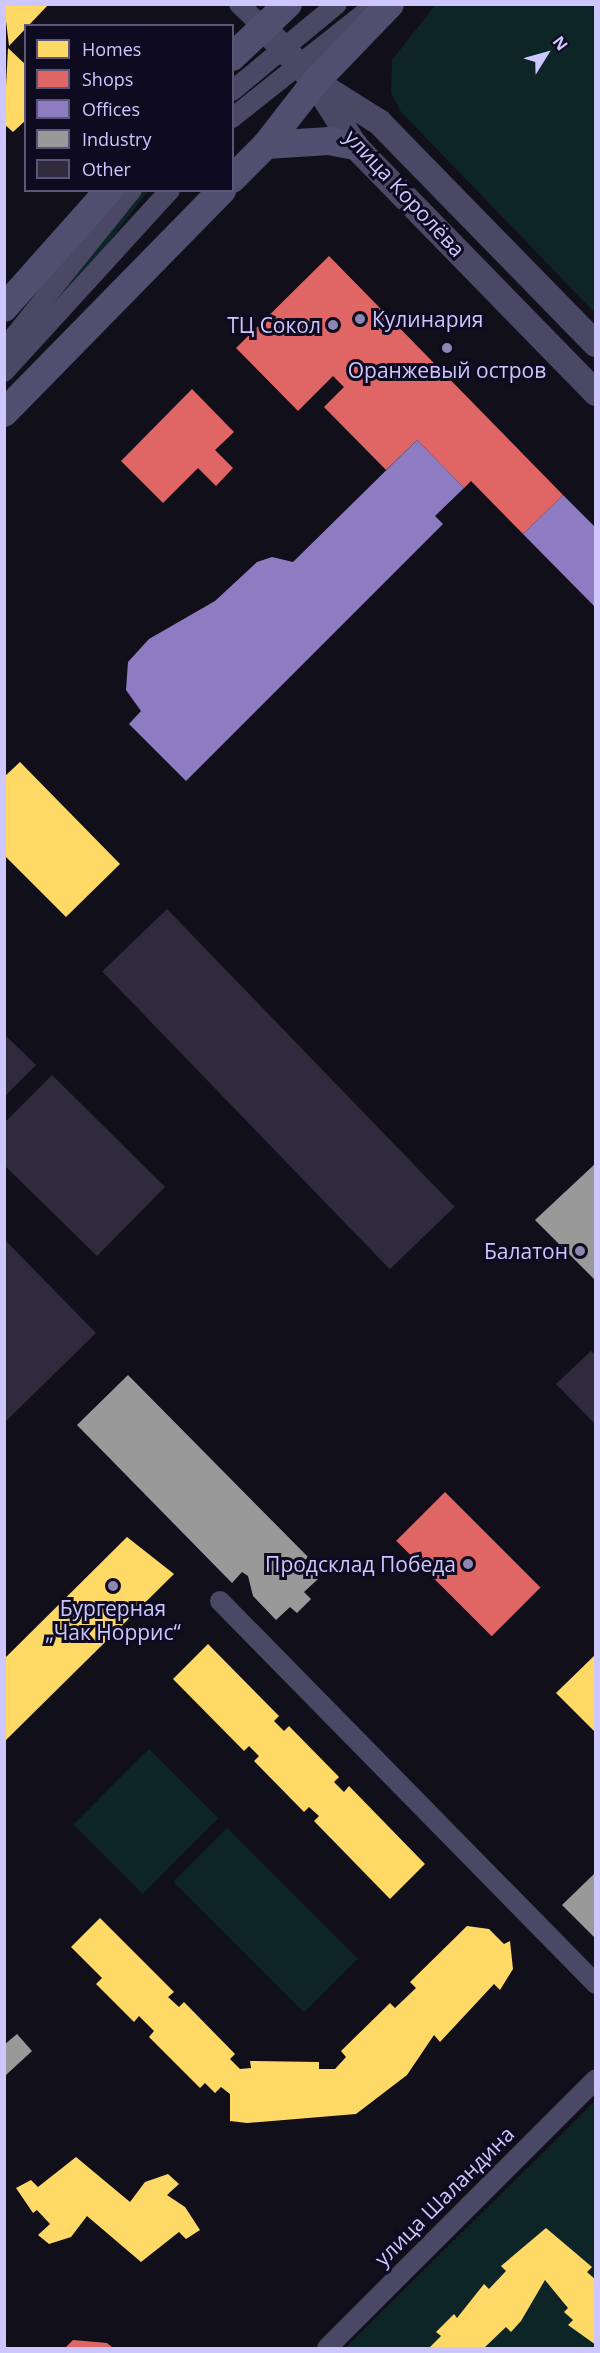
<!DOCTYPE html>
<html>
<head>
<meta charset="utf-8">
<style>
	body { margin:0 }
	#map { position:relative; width:600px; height:2353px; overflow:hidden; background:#110f1a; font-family:"Open Sans",sans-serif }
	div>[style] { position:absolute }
	.green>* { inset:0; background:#0d2526; transform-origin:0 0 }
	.homes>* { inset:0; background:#ffd966 }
	.shops>* { inset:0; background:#e06666; transform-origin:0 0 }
	.offices>* { inset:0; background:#8e7cc3 }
	.industry>* { inset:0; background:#999 }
	.building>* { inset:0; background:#2f2b3d; transform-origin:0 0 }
	.minor>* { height:20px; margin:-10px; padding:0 10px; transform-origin:10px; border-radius:10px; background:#4a4864 }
	.tertiary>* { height:26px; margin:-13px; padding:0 13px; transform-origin:13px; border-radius:13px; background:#4a4864 }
	.secondary>* { height:28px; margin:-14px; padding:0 14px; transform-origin:14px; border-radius:14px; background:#514f6f }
	.dots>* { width:16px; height:16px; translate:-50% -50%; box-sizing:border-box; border:3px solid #0e0a1f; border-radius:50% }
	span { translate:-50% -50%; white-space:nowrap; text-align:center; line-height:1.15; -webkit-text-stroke:6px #0e0a1f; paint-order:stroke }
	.street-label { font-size:21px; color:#cec7ff }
	.poi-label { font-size:21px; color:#cec7ff }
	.left { translate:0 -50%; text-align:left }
	.right { translate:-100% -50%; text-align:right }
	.frame { position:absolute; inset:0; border:6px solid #cec7ff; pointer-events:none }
	.legend { position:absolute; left:24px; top:24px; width:210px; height:168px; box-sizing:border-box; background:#0e0a1f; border:2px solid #5b5679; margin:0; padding:8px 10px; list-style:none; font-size:18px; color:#cec7ff }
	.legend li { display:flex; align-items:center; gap:12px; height:30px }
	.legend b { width:30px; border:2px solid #5b5679 }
	.north { position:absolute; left:516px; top:24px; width:60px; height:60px; -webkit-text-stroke:4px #0e0a1f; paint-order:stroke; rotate:53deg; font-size:16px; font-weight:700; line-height:24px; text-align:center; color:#cec7ff }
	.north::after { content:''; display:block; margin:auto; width:21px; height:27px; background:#cec7ff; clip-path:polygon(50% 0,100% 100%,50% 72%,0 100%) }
</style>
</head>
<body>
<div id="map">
	<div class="green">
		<div style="clip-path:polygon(436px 4px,595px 5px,595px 313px,401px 112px,391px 93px,392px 60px)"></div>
		<div style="clip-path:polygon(142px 191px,148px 191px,84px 275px,5px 352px)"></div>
		<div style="left:149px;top:1749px;width:98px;height:107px;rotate:45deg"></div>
		<div style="left:227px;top:1828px;width:185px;height:76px;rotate:45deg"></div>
		<div style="clip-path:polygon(595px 2101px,595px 2348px,345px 2348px)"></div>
	</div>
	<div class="homes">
		<div style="clip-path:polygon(4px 4px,49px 4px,9px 46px)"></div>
		<div style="clip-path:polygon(8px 48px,26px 65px,26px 120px,13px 132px,4px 124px)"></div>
		<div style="clip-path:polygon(20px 762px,120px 864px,66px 917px,4px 855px,4px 777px)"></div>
		<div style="clip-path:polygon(127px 1537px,174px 1574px,5px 1741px,5px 1658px)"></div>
		<div style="clip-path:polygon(208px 1644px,279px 1716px,274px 1721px,284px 1731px,289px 1726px,339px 1777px,334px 1782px,344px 1792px,349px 1786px,425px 1864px,390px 1899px,314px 1821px,319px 1816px,309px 1807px,304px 1812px,254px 1761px,259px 1756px,249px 1746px,244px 1751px,173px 1679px)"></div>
		<div style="clip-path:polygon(596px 1654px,596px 1733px,556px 1693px)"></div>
		<div style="clip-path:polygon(100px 1918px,174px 1992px,168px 1997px,179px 2007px,184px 2002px,235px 2054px,230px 2059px,240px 2069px,251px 2068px,250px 2061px,319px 2062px,319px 2069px,335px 2069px,346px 2057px,341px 2051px,390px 2003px,395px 2008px,416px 1988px,410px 1982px,467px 1926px,489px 1929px,504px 1944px,510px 1941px,513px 1969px,500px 1990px,494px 1984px,440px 2042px,434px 2035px,407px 2075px,356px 2114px,247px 2123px,230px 2121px,230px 2094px,221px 2087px,215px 2093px,205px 2083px,200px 2088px,149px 2037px,154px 2031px,139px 2016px,134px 2022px,96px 1984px,102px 1978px,71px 1947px)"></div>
		<div style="clip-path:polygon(76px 2157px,130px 2202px,145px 2182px,168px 2174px,179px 2184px,167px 2195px,185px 2207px,200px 2230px,186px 2239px,179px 2232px,141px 2262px,87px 2216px,71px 2237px,49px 2244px,38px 2235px,50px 2224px,37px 2210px,33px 2213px,16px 2188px,31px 2180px,38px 2187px)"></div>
		<div style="clip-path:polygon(546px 2228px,592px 2267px,587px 2272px,596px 2280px,596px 2345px,568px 2325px,573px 2320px,564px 2312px,568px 2308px,545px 2280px,521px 2321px,511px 2332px,506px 2327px,484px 2348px,429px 2348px,441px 2336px,436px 2332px,454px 2314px,457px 2318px,484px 2284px,489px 2289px,506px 2271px,501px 2266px)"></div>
	</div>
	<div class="shops">
		<div style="clip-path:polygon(329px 256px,563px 495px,523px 534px,471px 481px,464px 488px,417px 440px,386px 470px,324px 407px,344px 387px,333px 376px,298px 411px,236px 348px)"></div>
		<div style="clip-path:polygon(192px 389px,234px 432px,215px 450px,233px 468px,216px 486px,198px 468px,163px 503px,121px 461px)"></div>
		<div style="left:445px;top:1492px;width:135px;height:69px;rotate:45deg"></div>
		<div style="clip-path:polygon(73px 2340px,107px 2343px,113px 2348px,65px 2348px)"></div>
	</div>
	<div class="offices">
		<div style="clip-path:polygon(417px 440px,464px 488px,435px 516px,443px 524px,186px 781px,129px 724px,141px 711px,126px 690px,128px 662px,149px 639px,215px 601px,257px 562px,272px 557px,293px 562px)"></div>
		<div style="clip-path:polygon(563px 495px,596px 528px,596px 608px,523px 534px)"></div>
	</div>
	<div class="industry">
		<div style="clip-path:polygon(596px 1163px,596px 1281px,535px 1220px)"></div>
		<div style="clip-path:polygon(128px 1375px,308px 1557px,302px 1563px,318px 1579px,304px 1592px,311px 1599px,297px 1613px,290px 1607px,276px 1620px,253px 1596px,248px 1576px,242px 1572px,232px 1583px,77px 1425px)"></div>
		<div style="clip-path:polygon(596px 1872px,596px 1939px,562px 1905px)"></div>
		<div style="clip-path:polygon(17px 2034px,32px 2051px,6px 2075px,4px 2045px)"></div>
	</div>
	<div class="building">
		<div style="left:167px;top:909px;width:414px;height:90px;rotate:46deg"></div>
		<div style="clip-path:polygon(4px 1034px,36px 1065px,4px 1097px)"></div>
		<div style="clip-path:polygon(52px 1075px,165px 1187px,97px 1256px,4px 1165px,4px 1123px)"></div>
		<div style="clip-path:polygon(4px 1239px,96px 1333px,4px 1423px)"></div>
		<div style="clip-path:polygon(591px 1351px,596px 1356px,596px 1425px,556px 1384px)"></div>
	</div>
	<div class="minor">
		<div style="left:239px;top:4px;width:33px;rotate:44deg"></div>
		<div style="left:232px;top:91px;width:136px;rotate:-39.6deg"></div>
		<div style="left:232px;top:118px;width:184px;rotate:-38.4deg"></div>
		<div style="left:4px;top:349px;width:204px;rotate:-51.2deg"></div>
		<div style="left:4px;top:372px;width:246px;rotate:-47.6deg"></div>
		<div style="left:220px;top:1601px;width:537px;rotate:45.53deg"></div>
		<div style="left:327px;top:2348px;width:380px;rotate:-45deg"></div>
	</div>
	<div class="tertiary">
		<div style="left:263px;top:27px;width:76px;rotate:46.6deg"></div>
		<div style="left:315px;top:82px;width:75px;rotate:58deg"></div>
		<div style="left:355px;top:146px;width:345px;rotate:45.7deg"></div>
		<div style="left:320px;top:85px;width:70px;rotate:32.1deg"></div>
		<div style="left:379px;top:122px;width:310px;rotate:45.7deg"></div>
	</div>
	<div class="secondary">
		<div style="left:232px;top:57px;width:77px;rotate:-43.4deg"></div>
		<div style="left:266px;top:145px;width:80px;rotate:-52.1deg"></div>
		<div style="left:315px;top:82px;width:108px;rotate:-46.1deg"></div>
		<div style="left:232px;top:179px;width:48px;rotate:-45deg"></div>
		<div style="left:266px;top:145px;width:63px;rotate:-3.6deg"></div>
		<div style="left:329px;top:141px;width:26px;rotate:11deg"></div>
		<div style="left:4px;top:308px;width:158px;rotate:-48.3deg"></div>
		<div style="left:4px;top:413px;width:312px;rotate:-45.6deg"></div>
	</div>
	<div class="dots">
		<div style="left:360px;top:319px;background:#8c87af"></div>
		<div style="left:333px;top:325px;background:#8c87af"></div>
		<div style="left:447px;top:348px;background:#8c87af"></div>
		<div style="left:580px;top:1251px;background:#8c87af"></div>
		<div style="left:468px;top:1564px;background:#8c87af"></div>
		<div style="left:113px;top:1586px;background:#8c87af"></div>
	</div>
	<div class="street-label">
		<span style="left:405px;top:193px;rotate:47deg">улица Королёва</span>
		<span style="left:444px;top:2196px;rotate:-45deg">улица Шаландина</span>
	</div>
	<div class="poi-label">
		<span class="left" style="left:372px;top:319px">Кулинария</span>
		<span class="right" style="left:321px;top:325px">ТЦ Сокол</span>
		<span style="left:447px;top:370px">Оранжевый остров</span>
		<span class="right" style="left:568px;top:1251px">Балатон</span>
		<span class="right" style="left:456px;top:1564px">Продсклад Победа</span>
		<span style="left:113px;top:1620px">Бургерная<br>„Чак Норрис“</span>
	</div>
	<div class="frame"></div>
	<ul class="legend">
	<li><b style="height:16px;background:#ffd966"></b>Homes</li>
	<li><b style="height:16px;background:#e06666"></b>Shops</li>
	<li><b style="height:16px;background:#8e7cc3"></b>Offices</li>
	<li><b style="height:16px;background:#999"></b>Industry</li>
	<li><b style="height:16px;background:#2f2b3d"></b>Other</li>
	</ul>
	<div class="north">N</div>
</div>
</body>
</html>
